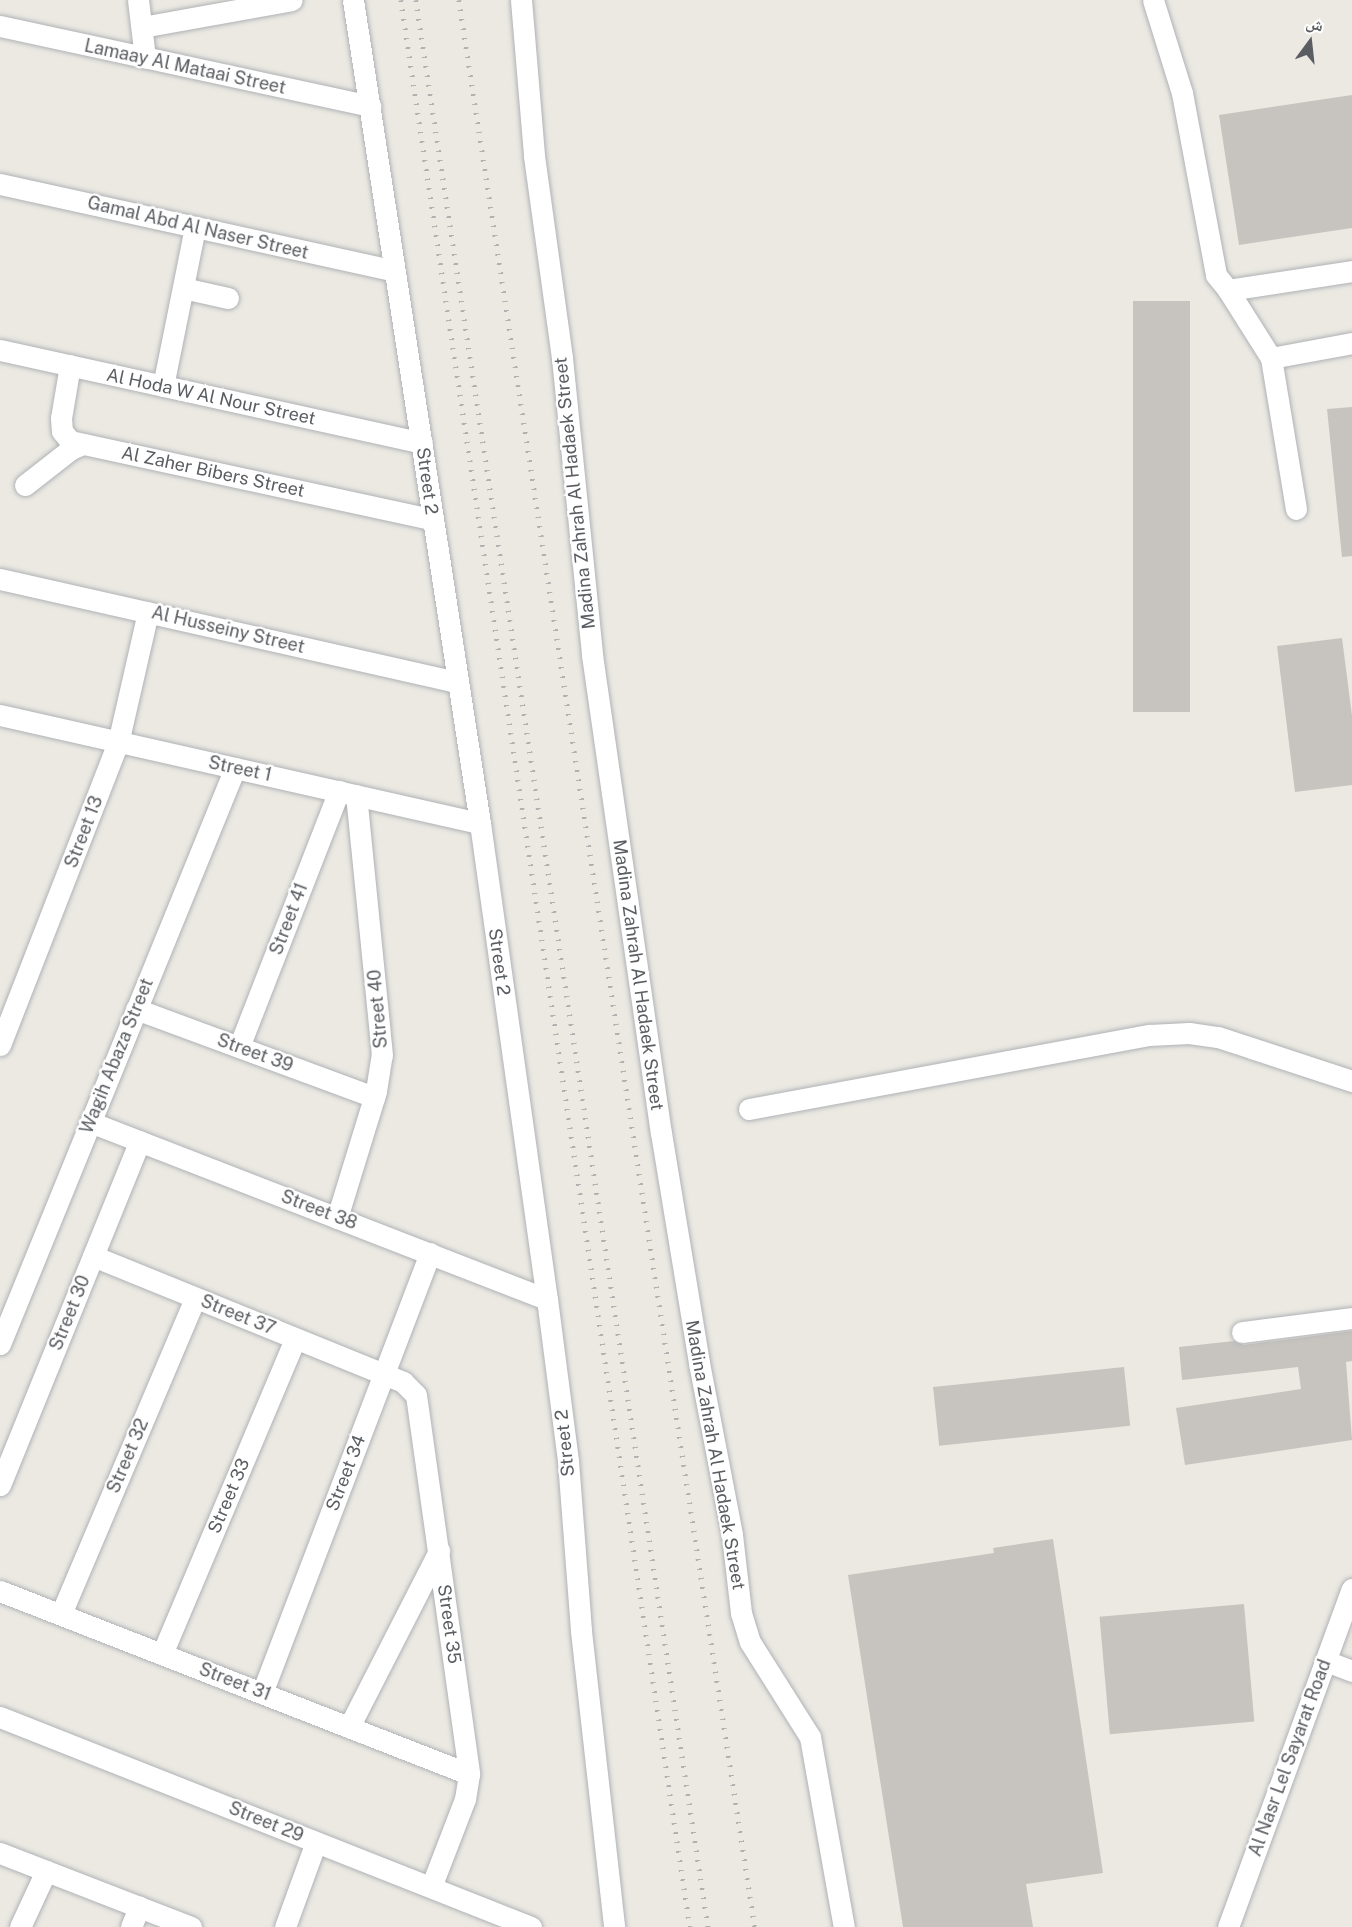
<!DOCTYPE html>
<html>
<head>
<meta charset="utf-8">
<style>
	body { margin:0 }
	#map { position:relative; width:1352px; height:1927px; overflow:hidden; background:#ebe9e2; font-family:"Public Sans","Noto Naskh Arabic",sans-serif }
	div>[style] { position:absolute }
	.building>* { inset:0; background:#c7c4bf; transform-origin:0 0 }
	.roads { filter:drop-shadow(0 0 2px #afb2b6) drop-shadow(0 0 2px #afb2b6) }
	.minor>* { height:21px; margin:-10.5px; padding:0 10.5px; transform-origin:10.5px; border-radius:10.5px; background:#fff }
	.rail>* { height:4.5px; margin-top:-2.25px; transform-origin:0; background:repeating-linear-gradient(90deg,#b0b1b1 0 1.5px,transparent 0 9.5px) }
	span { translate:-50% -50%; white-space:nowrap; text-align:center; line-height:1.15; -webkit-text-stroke:4.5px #fff; paint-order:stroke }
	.street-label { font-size:18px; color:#5a5d61 }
	.north { position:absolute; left:1280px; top:12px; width:60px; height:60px; -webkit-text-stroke:4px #fff; paint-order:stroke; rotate:15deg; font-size:16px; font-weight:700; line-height:24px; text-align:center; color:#5a5d61 }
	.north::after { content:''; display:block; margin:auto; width:21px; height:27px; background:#5a5d61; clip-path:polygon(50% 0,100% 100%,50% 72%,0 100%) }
</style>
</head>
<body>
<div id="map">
	<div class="building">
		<div style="clip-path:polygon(1352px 95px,1352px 228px,1239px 245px,1219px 115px)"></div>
		<div style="left:1133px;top:301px;width:57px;height:411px"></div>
		<div style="clip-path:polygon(1352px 407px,1352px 556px,1342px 557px,1327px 409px)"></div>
		<div style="clip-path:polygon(1342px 638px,1352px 716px,1352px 785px,1295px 792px,1277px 646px)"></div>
		<div style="clip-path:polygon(1352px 1331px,1352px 1361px,1346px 1362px,1352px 1440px,1185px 1465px,1176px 1408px,1301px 1389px,1298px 1367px,1182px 1380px,1179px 1347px,1234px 1341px,1244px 1345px)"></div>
		<div style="left:1124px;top:1367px;width:59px;height:192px;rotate:84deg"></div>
		<div style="clip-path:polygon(1053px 1539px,1103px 1873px,1026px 1884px,1033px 1927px,903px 1927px,848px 1575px,994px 1553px,993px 1548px)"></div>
		<div style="left:1244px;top:1604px;width:118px;height:145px;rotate:85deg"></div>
	</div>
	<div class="roads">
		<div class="minor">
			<div style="left:138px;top:0;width:58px;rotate:83.1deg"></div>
			<div style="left:353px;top:0;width:833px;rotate:81.23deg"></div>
			<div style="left:480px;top:823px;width:481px;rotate:82deg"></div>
			<div style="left:547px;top:1299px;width:163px;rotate:82.6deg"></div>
			<div style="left:568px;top:1461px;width:170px;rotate:85.6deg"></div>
			<div style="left:581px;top:1631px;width:298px;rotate:83.6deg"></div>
			<div style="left:521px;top:0;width:157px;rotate:85.2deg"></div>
			<div style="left:534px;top:156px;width:204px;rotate:82.1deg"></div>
			<div style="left:562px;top:358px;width:299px;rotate:84.2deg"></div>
			<div style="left:592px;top:655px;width:483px;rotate:81.8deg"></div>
			<div style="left:661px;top:1133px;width:233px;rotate:80.6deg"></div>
			<div style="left:699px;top:1363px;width:175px;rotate:79.1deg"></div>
			<div style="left:732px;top:1535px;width:79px;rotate:83.4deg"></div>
			<div style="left:741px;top:1613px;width:30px;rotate:73deg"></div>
			<div style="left:750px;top:1642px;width:112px;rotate:57.7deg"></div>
			<div style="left:810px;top:1737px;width:193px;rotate:79.9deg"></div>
			<div style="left:1153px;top:0;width:97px;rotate:72.7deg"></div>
			<div style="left:1182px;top:93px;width:185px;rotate:79.4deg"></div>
			<div style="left:1216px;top:275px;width:19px;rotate:51deg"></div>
			<div style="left:1228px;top:290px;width:125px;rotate:-8.7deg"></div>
			<div style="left:0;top:26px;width:379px;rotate:12.2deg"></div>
			<div style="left:142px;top:27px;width:152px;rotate:-10.2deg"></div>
			<div style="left:0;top:184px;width:404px;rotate:12.4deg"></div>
			<div style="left:183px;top:288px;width:46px;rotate:12.5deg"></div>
			<div style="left:1228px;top:290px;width:80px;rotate:57.7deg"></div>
			<div style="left:0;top:350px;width:432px;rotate:12.4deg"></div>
			<div style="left:70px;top:365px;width:54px;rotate:99.6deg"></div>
			<div style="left:61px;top:418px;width:13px;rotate:86deg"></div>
			<div style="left:62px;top:431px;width:13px;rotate:51deg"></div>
			<div style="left:70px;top:441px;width:370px;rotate:12.2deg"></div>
			<div style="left:163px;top:386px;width:162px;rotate:-78.6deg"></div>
			<div style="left:25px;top:485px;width:58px;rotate:-38deg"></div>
			<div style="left:71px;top:449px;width:13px;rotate:-23deg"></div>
			<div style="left:1296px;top:509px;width:153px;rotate:-99.4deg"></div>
			<div style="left:1271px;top:358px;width:82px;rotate:-10.5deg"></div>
			<div style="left:0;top:579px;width:468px;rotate:12.7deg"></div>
			<div style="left:0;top:715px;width:492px;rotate:12.7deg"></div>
			<div style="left:136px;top:1009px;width:254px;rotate:20.3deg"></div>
			<div style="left:0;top:1045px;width:324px;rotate:-68.7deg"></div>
			<div style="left:118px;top:743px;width:134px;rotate:-77.1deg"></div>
			<div style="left:239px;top:1047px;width:275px;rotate:-68.7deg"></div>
			<div style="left:749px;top:1109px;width:407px;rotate:-10.5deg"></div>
			<div style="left:1149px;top:1035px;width:40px;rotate:-2.9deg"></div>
			<div style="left:1189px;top:1033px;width:29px;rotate:8deg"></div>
			<div style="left:1218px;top:1037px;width:141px;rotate:18.2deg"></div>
			<div style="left:90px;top:1122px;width:490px;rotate:21.2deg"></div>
			<div style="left:337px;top:1218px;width:133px;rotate:-72.9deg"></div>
			<div style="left:376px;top:1091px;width:36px;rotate:-81deg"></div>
			<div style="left:382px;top:1055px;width:261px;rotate:-95.7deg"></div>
			<div style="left:93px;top:1256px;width:335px;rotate:22.1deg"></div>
			<div style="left:403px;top:1382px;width:18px;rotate:45deg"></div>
			<div style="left:416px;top:1395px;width:383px;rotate:82deg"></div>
			<div style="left:469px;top:1774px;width:25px;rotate:99deg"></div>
			<div style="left:465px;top:1799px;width:94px;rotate:111.1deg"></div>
			<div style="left:1242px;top:1332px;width:111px;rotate:-7.3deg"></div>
			<div style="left:0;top:1344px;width:622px;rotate:-67.81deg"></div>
			<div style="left:0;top:1485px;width:371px;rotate:-67.9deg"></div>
			<div style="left:0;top:1591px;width:503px;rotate:21.32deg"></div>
			<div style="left:61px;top:1614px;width:343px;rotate:-67deg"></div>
			<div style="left:162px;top:1654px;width:342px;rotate:-67.1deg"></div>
			<div style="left:1326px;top:1661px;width:28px;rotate:21deg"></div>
			<div style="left:262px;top:1693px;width:471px;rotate:-69.1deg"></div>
			<div style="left:0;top:1717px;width:571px;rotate:21.58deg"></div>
			<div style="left:349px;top:1727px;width:198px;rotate:-62.9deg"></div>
			<div style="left:0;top:1853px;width:205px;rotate:21.2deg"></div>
			<div style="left:20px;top:1927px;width:62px;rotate:-65.1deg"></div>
			<div style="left:131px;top:1927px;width:22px;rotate:-68deg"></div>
			<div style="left:285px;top:1927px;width:90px;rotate:-70deg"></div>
			<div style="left:1228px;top:1927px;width:360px;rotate:-69.9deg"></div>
		</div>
	</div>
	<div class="rail">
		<div style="left:401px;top:0;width:1949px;rotate:81.47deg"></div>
		<div style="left:416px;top:0;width:1949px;rotate:81.38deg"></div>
		<div style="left:459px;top:0;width:1950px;rotate:81.27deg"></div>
	</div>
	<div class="street-label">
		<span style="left:185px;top:67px;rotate:12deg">Lamaay Al Mataai Street</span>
		<span style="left:198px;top:228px;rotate:13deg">Gamal Abd Al Naser Street</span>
		<span style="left:211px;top:397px;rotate:12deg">Al Hoda W Al Nour Street</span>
		<span style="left:213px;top:472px;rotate:12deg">Al Zaher Bibers Street</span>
		<span style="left:427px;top:481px;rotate:82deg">Street 2</span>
		<span style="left:575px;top:493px;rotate:-96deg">Madina Zahrah Al Hadaek Street</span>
		<span style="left:228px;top:630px;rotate:13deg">Al Husseiny Street</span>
		<span style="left:240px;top:769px;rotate:12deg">Street 1</span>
		<span style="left:84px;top:832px;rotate:-69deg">Street 13</span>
		<span style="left:289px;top:919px;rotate:-69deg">Street 41</span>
		<span style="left:499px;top:962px;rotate:82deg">Street 2</span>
		<span style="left:638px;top:975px;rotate:82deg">Madina Zahrah Al Hadaek Street</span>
		<span style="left:378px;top:1009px;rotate:-95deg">Street 40</span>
		<span style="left:255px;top:1053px;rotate:20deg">Street 39</span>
		<span style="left:117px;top:1056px;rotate:-68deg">Wagih Abaza Street</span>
		<span style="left:319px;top:1210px;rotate:21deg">Street 38</span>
		<span style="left:70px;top:1313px;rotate:-68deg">Street 30</span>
		<span style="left:238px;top:1315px;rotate:22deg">Street 37</span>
		<span style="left:565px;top:1443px;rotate:-96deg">Street 2</span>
		<span style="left:715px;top:1455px;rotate:80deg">Madina Zahrah Al Hadaek Street</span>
		<span style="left:128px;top:1456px;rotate:-67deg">Street 32</span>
		<span style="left:346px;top:1473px;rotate:-69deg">Street 34</span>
		<span style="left:229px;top:1496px;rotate:-67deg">Street 33</span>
		<span style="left:449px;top:1624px;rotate:82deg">Street 35</span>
		<span style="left:235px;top:1682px;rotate:21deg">Street 31</span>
		<span style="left:1290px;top:1758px;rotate:-70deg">Al Nasr Lel Sayarat Road</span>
		<span style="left:266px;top:1822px;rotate:22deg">Street 29</span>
	</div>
	<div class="north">ش</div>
</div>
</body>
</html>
